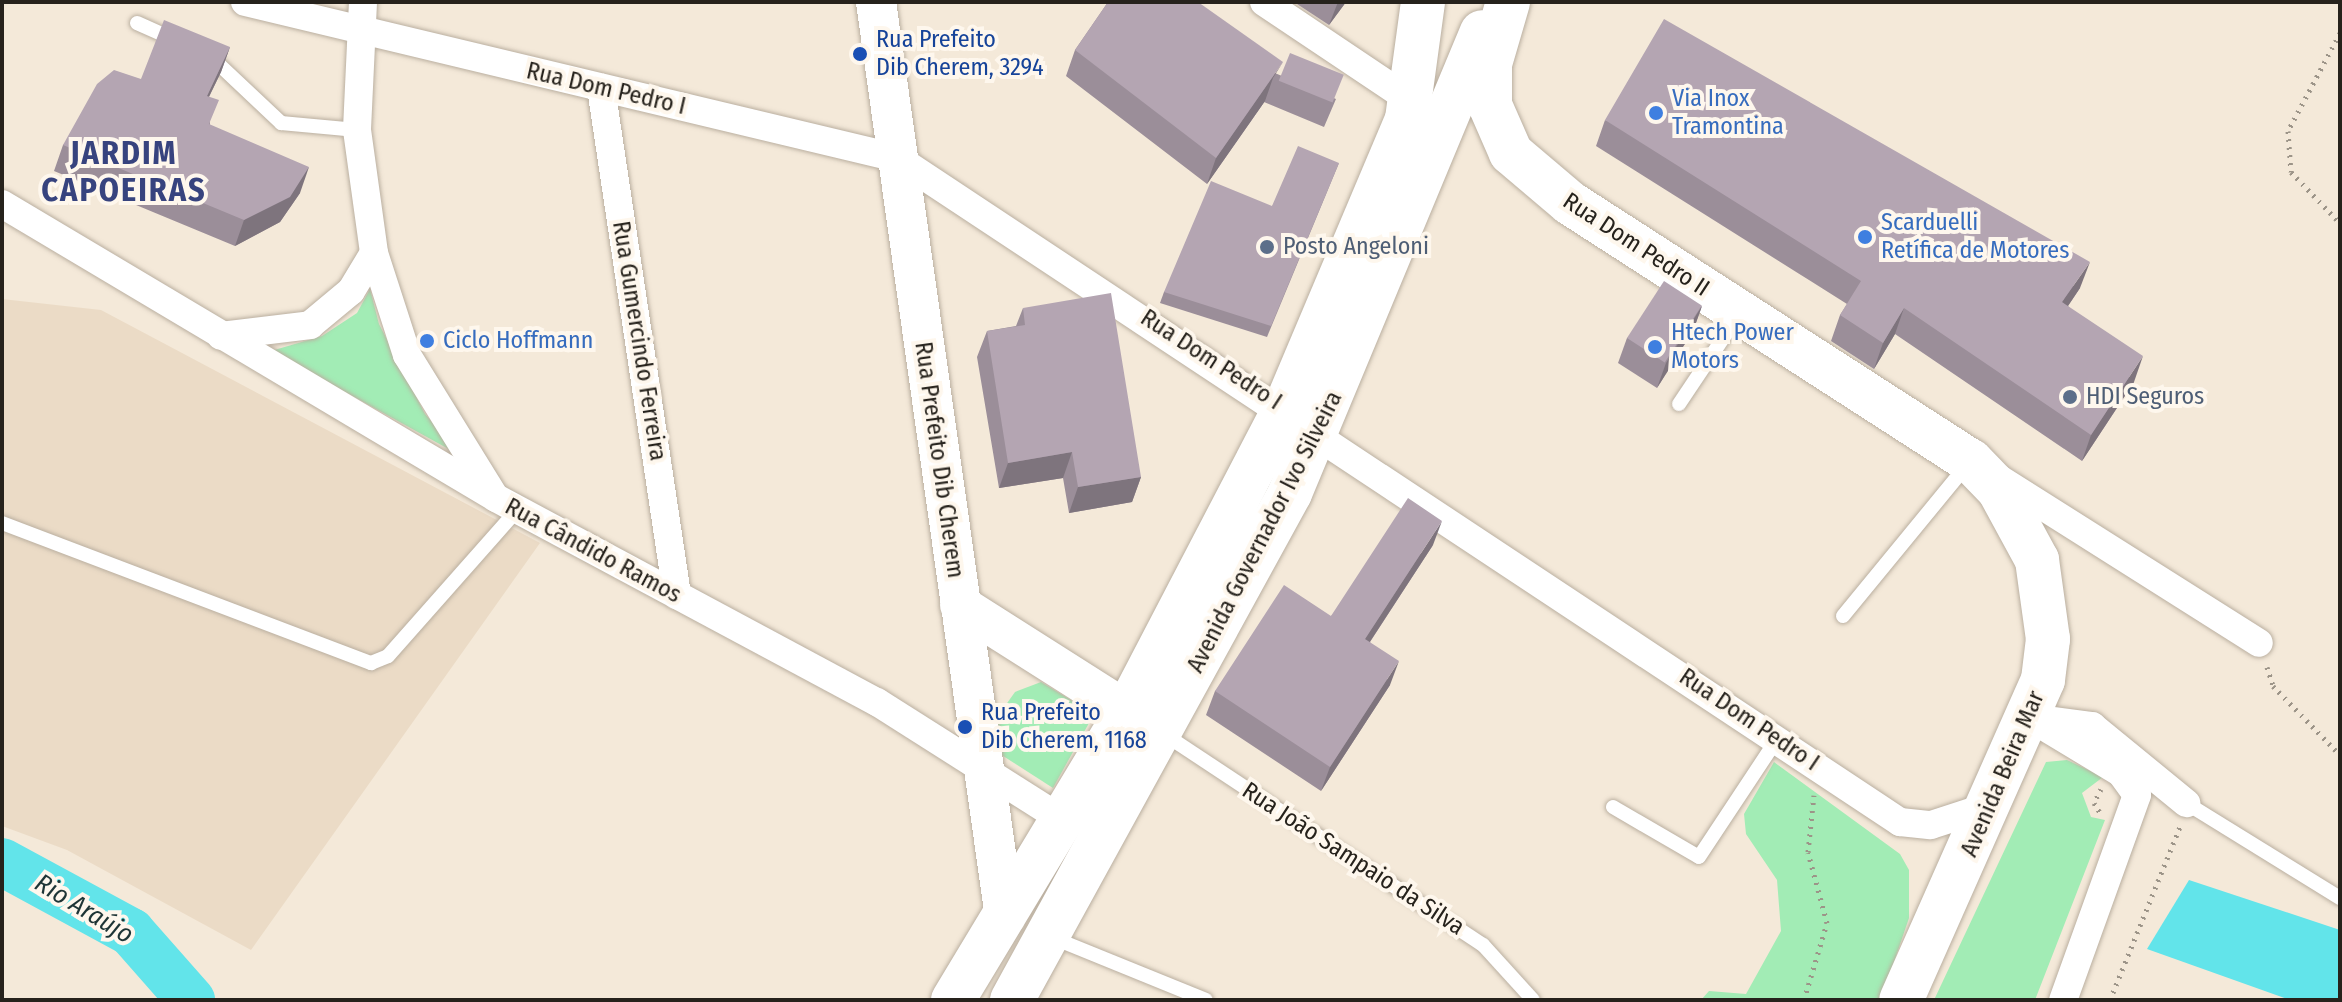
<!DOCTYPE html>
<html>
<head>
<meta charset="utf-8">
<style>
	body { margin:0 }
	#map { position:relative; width:2342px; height:1002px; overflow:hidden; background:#f4e9d9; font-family:"Fira Sans Condensed",sans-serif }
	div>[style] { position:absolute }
	.built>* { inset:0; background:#ebdbc6 }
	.green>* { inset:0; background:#a2ecb5 }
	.water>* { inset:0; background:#62e4ea }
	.river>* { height:48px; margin:-24px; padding:0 24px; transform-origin:24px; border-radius:24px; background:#62e4ea }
	.path>* { height:5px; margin-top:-2.5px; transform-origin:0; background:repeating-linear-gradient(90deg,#9c9488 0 2px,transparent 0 8px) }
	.roads { filter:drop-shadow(0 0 2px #baafa0) drop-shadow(0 0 2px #baafa0) }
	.lane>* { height:14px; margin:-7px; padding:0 7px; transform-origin:7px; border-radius:7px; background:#fff }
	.street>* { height:28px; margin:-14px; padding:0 14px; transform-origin:14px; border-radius:14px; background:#fff }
	.secondary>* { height:40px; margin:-20px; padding:0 20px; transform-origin:20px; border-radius:20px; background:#fff }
	.primary>* { height:44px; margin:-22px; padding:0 22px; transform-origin:22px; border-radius:22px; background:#fff }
	.wall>* { inset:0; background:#9b8e99 }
	.shaded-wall>* { inset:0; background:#7e747d }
	.building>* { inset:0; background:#b4a5b2; transform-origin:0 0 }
	.dots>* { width:22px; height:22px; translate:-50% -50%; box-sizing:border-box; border:4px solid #fef7ed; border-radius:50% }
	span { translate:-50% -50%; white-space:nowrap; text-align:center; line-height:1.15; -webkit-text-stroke:8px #fef7ed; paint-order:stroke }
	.transit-label { font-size:24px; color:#164399 }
	.left { translate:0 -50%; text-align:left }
	.street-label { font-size:24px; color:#26221c }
	.shop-label { font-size:24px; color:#366cbe }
	.service-label { font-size:24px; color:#4e5e75 }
	.water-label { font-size:26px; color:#1e3536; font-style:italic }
	.district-label { font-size:32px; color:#37437e; font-weight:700; letter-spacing:2px }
	.frame { position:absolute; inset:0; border:4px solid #26221c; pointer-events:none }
</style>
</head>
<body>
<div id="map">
	<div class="built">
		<div style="clip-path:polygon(2px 299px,101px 310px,540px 543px,251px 950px,67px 850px,2px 826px)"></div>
	</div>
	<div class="green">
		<div style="clip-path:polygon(370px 289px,379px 324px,425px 414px,463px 457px,271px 351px,322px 336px,357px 313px)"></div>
		<div style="clip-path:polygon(1041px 682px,1094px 714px,1053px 788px,1000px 754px,995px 720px,1015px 692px)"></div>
		<div style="clip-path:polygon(2067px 760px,2103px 777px,2082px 793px,2091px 817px,2105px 820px,2035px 1000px,1934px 1000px,2046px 762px)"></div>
		<div style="clip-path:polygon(1774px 762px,1900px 854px,1909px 870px,1909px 918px,1881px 1000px,1701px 1000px,1709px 991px,1746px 994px,1781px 931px,1777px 880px,1746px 834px,1744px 814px)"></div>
	</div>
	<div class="water">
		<div style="clip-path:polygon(2189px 880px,2340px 930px,2340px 1000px,2290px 1000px,2147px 949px)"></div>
	</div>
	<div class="river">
		<div style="left:2px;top:862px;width:147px;rotate:28.5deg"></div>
		<div style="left:131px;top:932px;width:91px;rotate:48.6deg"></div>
	</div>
	<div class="path">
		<div style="left:2340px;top:33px;width:111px;rotate:118deg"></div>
		<div style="left:2288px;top:131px;width:41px;rotate:85.8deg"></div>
		<div style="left:2291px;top:172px;width:71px;rotate:46.1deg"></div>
		<div style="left:2267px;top:667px;width:20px;rotate:72deg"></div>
		<div style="left:2273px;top:686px;width:96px;rotate:45.8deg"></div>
		<div style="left:2101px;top:789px;width:16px;rotate:117deg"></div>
		<div style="left:2094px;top:803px;width:13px;rotate:58deg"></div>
		<div style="left:1804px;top:1000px;width:80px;rotate:-73.4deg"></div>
		<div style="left:1827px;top:923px;width:73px;rotate:-105deg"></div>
		<div style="left:1808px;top:852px;width:57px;rotate:-84deg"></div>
		<div style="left:2110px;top:1000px;width:187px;rotate:-68deg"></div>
	</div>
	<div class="roads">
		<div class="lane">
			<div style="left:137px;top:23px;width:39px;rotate:24deg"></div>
			<div style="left:210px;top:56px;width:98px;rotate:43.3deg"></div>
			<div style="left:281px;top:123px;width:76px;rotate:5.3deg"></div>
			<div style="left:1679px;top:404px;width:106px;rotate:-56.2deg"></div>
			<div style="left:2px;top:523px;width:395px;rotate:20.8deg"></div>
			<div style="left:371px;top:663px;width:18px;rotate:-22deg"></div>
			<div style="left:388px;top:656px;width:195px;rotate:-48.5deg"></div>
			<div style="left:1843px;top:616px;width:195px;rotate:-50.6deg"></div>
			<div style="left:1164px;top:734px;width:382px;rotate:33.5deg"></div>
			<div style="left:1483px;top:945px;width:74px;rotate:47.7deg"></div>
			<div style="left:2186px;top:803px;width:181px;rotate:31.7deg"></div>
			<div style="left:1613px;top:807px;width:99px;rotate:30.2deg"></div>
			<div style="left:1699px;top:857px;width:141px;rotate:-56.5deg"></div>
			<div style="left:1051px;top:937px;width:167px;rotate:22.1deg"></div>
		</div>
		<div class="street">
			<div style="left:245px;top:2px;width:670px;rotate:13.46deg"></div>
			<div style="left:897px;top:158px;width:1203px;rotate:33.51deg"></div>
			<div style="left:1900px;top:822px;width:31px;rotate:6deg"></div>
			<div style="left:1931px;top:825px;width:62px;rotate:-17.9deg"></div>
			<div style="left:363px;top:2px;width:128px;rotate:92.7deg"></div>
			<div style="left:357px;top:130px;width:124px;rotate:82.1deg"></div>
			<div style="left:374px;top:253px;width:107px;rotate:72.1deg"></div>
			<div style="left:407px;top:355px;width:163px;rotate:58.3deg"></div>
			<div style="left:1264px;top:2px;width:178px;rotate:33.8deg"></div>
			<div style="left:601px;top:88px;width:513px;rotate:81.47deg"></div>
			<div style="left:2px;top:204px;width:575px;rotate:30.76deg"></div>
			<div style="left:496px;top:498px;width:432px;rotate:28.2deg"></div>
			<div style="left:877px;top:702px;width:220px;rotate:32.4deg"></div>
			<div style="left:221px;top:336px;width:90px;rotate:-7deg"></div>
			<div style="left:310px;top:325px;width:53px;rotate:-39.7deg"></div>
			<div style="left:351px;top:291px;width:44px;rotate:-58.8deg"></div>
			<div style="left:1995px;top:476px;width:312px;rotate:32.3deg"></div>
			<div style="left:2030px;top:718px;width:106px;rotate:31.1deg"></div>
			<div style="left:2121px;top:773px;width:27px;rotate:54deg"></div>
			<div style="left:2137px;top:795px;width:218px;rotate:109.8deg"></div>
			<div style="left:2030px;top:718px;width:63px;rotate:7.4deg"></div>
			<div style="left:2092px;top:726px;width:122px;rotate:39.3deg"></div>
		</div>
		<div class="secondary">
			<div style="left:876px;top:2px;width:924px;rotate:81.98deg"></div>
			<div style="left:960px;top:605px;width:198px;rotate:32.4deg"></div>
		</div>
		<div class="primary">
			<div style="left:1508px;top:2px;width:65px;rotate:106.2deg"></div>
			<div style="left:1490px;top:64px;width:41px;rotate:90deg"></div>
			<div style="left:1490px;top:105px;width:52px;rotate:66.4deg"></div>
			<div style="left:1511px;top:153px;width:77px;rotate:40.3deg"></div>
			<div style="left:1570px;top:203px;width:477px;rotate:32.8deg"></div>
			<div style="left:1971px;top:461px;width:40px;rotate:46deg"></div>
			<div style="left:1999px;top:490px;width:80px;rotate:61.5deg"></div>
			<div style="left:2037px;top:560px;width:80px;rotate:82.1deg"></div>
			<div style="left:2048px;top:639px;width:41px;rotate:97deg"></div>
			<div style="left:2043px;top:680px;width:350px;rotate:113.9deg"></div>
			<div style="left:953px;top:1000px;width:337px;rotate:-58.9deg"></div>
			<div style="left:1127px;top:711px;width:342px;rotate:-62.5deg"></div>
			<div style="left:1285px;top:408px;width:314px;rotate:-67.1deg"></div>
			<div style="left:1407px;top:119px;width:118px;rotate:-82.2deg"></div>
			<div style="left:1012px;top:1000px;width:578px;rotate:-61.26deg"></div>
			<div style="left:1290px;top:493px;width:499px;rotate:-67.4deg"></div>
		</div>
	</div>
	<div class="wall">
		<div style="clip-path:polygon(1108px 2px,1336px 99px,1324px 127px,1264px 102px,1265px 101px,1207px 184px,1066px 76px,1075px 50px)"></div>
		<div style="clip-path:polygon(1294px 2px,1346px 2px,1329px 25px)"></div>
		<div style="clip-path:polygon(230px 47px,221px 72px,209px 97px,210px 125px,300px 193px,280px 222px,235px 246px,54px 171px,63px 145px,141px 79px)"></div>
		<div style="clip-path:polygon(1605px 120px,2080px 288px,2068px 306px,2134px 382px,2082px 461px,1895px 334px,1874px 369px,1831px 341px,1840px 315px,1847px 304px,1596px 146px)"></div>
		<div style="clip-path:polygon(1339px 163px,1267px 337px,1160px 303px,1164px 292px,1272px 206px)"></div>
		<div style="clip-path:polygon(1702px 306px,1693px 331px,1657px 388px,1618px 363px,1627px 338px)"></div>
		<div style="clip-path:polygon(1023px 308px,1141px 477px,1132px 502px,1069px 513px,1063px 478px,999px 488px,977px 357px,987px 331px,1016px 326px)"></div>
		<div style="clip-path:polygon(1433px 545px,1370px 642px,1390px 685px,1321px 791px,1206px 715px,1215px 691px,1331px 616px)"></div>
	</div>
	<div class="shaded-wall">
		<div style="clip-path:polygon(1338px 2px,1346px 2px,1329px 25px)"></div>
		<div style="clip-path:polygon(230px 47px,221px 72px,197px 121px,207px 96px)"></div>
		<div style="clip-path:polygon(1283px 62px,1273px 78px,1265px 101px,1207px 184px,1216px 158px)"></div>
		<div style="clip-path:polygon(309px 167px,300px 193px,280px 222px,235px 246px,244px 220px)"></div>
		<div style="clip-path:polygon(2090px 262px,2080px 288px,2053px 328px,2062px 302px)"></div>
		<div style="clip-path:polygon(1702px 306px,1693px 331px,1657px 388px,1666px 363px)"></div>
		<div style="clip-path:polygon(1904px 308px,1895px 334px,1874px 369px,1883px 343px)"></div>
		<div style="clip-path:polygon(2143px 356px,2134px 382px,2082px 461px,2091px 435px)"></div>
		<div style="clip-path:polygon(1072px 452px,1063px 478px,999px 488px,1008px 463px)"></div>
		<div style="clip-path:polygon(1141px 477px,1132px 502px,1069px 513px,1078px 487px)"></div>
		<div style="clip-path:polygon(1442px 521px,1433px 545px,1356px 663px,1365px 639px)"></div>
		<div style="clip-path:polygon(1399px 661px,1390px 685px,1321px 791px,1330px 767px)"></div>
	</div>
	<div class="building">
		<div style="clip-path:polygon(1108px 2px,1198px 2px,1283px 62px,1216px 158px,1075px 50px)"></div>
		<div style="clip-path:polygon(1664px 19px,2090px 262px,2062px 302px,2143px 356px,2091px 435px,1904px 308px,1883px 343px,1840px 315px,1861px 281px,1605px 120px)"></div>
		<div style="clip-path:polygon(164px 20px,230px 47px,207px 96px,219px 100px,209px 124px,309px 167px,290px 197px,244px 220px,63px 145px,97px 84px,114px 70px,141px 79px)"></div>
		<div style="left:1290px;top:53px;width:58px;height:30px;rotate:22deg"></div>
		<div style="clip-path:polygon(1298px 146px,1339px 163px,1271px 326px,1164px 292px,1211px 181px,1272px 206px)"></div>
		<div style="left:1664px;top:281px;width:45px;height:68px;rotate:33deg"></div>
		<div style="clip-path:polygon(1111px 293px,1141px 477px,1078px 487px,1072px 452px,1008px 463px,987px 331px,1025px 325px,1023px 308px)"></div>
		<div style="clip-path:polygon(1408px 498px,1442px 521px,1365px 639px,1399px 661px,1330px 767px,1215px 691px,1284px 585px,1331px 616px)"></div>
	</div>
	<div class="dots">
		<div style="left:860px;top:54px;background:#1a4fb4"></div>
		<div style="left:1656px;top:113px;background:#3f7fe0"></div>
		<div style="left:1865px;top:237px;background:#3f7fe0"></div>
		<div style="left:1267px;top:247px;background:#5c6f8a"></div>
		<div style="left:427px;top:341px;background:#3f7fe0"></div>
		<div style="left:1655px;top:347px;background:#3f7fe0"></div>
		<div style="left:2070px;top:397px;background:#5c6f8a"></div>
		<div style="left:965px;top:727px;background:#1a4fb4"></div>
	</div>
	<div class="transit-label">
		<span class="left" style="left:876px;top:54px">Rua Prefeito<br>Dib Cherem, 3294</span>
		<span class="left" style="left:981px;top:727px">Rua Prefeito<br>Dib Cherem, 1168</span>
	</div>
	<div class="street-label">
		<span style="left:606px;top:89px;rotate:13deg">Rua Dom Pedro I</span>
		<span style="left:1636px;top:245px;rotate:33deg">Rua Dom Pedro II</span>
		<span style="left:639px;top:341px;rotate:81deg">Rua Gumercindo Ferreira</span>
		<span style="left:1211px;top:360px;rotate:33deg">Rua Dom Pedro I</span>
		<span style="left:939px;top:460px;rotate:82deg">Rua Prefeito Dib Cherem</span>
		<span style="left:1265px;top:532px;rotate:-63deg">Avenida Governador Ivo Silveira</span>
		<span style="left:593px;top:551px;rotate:28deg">Rua Cândido Ramos</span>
		<span style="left:1749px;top:720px;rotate:34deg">Rua Dom Pedro I</span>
		<span style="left:2003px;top:774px;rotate:-67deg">Avenida Beira Mar</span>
		<span style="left:1353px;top:859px;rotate:33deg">Rua João Sampaio da Silva</span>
	</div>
	<div class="shop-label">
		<span class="left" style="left:1672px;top:113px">Via Inox<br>Tramontina</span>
		<span class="left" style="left:1881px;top:237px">Scarduelli<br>Retífica de Motores</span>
		<span class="left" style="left:1671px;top:347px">Htech Power<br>Motors</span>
		<span class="left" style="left:443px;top:341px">Ciclo Hoffmann</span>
	</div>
	<div class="service-label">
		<span class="left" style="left:1283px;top:247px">Posto Angeloni</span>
		<span class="left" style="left:2086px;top:397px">HDI Seguros</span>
	</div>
	<div class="water-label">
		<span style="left:84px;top:909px;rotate:31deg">Rio Araújo</span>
	</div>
	<div class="district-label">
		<span style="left:124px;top:172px">JARDIM<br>CAPOEIRAS</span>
	</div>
	<div class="frame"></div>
</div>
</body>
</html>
